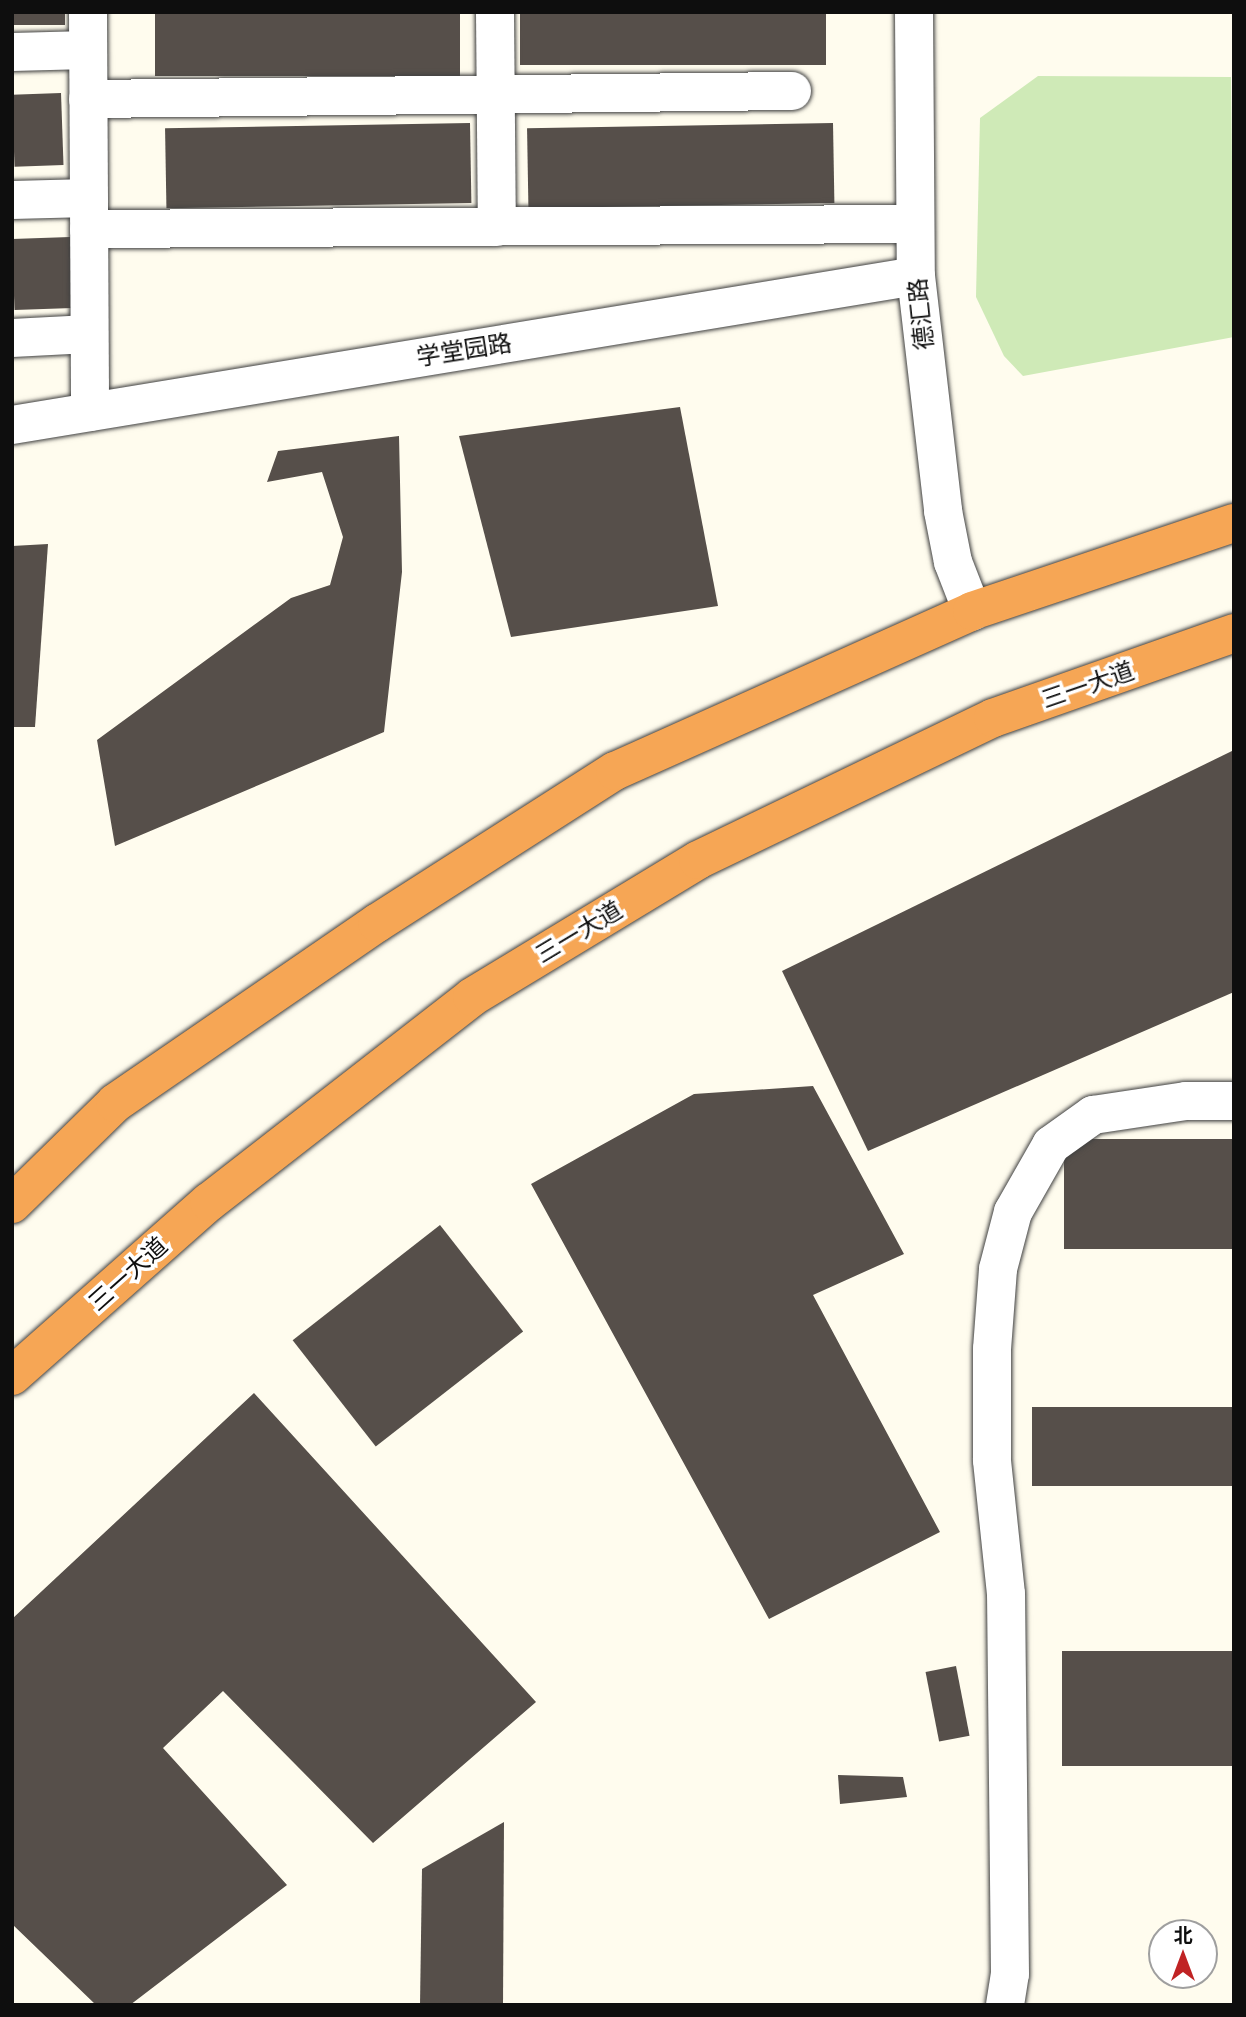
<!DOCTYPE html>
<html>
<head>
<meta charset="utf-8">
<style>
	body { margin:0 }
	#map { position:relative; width:1246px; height:2017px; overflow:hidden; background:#fffcee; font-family:"Source Serif 4","Noto Sans SC",serif }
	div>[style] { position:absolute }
	.green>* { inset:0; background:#cfeab7 }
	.building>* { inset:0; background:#564f4a; transform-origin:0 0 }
	.roads { filter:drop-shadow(0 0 2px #414141) drop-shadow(0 0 2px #414141) }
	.minor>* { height:38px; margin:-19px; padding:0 19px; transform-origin:19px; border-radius:19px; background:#fff }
	.highway>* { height:38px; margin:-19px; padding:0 19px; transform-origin:19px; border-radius:19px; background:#f6a655 }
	span { translate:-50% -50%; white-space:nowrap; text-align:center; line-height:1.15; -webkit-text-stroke:7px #fff; paint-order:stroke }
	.street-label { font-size:24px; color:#0e0e0e }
	.frame { position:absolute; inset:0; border:14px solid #0e0e0e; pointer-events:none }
	.north { position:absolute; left:1148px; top:1919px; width:70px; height:70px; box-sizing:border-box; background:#fff; border:2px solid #9f9f9f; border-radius:50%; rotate:0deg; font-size:19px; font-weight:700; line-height:28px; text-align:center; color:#0e0e0e }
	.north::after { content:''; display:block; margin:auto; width:24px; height:32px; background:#c02324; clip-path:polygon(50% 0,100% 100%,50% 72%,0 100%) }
</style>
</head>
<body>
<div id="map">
	<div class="green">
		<div style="clip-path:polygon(1038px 76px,1231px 77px,1234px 337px,1023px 376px,1004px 356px,976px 297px,980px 118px)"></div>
	</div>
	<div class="building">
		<div style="left:12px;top:12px;width:53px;height:13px"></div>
		<div style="left:155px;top:12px;width:305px;height:64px"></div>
		<div style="left:520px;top:12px;width:306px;height:53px"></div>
		<div style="left:61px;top:93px;width:72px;height:49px;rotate:88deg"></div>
		<div style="left:470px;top:123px;width:80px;height:305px;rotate:89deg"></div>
		<div style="left:833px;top:123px;width:80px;height:306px;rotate:89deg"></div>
		<div style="left:70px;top:237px;width:71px;height:58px;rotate:88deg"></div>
		<div style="clip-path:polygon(680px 407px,718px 606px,511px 637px,459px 436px)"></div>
		<div style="clip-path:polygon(399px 436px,402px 572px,384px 732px,115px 846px,97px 740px,291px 598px,330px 585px,343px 537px,322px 472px,267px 482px,278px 451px)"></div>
		<div style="clip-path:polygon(48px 544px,35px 727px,12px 727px,12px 546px)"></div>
		<div style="clip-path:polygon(1234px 750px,1234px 992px,868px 1151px,782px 971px)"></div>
		<div style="clip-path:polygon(813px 1086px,904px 1254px,813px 1295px,940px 1532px,769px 1619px,531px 1184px,694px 1094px)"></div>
		<div style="left:1064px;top:1139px;width:170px;height:110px"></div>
		<div style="left:440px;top:1225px;width:135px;height:187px;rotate:52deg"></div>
		<div style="clip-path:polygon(254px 1393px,536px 1702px,373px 1843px,223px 1691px,163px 1748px,287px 1885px,130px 2005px,96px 2005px,12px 1924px,12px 1619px)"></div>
		<div style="left:1234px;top:1407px;width:79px;height:202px;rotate:90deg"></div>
		<div style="left:1062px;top:1651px;width:172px;height:115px"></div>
		<div style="left:956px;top:1666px;width:71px;height:31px;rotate:79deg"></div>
		<div style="clip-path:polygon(838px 1775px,903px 1777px,907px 1797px,840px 1804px)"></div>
		<div style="clip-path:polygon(504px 1822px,503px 2005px,420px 2005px,422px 1869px)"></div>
	</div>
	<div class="roads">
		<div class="minor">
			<div style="left:88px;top:12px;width:400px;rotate:89.7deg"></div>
			<div style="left:495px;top:12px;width:215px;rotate:89.5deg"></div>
			<div style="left:914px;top:12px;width:264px;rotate:89.6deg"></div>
			<div style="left:916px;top:276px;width:237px;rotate:83.4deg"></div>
			<div style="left:943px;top:511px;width:52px;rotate:78.9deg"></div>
			<div style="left:953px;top:562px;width:53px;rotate:68.8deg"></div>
			<div style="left:12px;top:52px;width:76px;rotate:-1.5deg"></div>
			<div style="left:88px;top:99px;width:704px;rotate:-0.65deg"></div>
			<div style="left:12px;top:200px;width:77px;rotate:-1.5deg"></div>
			<div style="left:89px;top:229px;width:826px;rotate:-0.35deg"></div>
			<div style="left:12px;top:338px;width:77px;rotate:-3deg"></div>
			<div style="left:12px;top:425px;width:916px;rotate:-9.36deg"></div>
			<div style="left:1005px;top:2005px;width:31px;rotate:-81deg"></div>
			<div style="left:1010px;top:1974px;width:380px;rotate:-90.6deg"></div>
			<div style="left:1006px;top:1594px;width:135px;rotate:-96deg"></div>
			<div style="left:992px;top:1460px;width:111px;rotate:-90deg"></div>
			<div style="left:992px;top:1349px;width:80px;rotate:-85.7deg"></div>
			<div style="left:998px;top:1269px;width:59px;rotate:-75.3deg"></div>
			<div style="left:1013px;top:1212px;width:77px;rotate:-60.4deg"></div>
			<div style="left:1051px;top:1145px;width:52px;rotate:-35.5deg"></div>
			<div style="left:1093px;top:1115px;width:94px;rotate:-8.6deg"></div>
			<div style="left:1186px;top:1101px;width:48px"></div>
		</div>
		<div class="highway">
			<div style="left:12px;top:1204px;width:144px;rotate:-44.4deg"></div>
			<div style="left:115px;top:1103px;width:318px;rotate:-34.5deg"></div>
			<div style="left:377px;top:923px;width:282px;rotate:-32.6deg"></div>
			<div style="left:615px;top:771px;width:391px;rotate:-24.1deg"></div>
			<div style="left:972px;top:611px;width:276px;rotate:-18.6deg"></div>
			<div style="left:12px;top:1376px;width:263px;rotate:-41.5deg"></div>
			<div style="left:209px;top:1202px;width:333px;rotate:-37.9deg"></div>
			<div style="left:472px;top:997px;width:264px;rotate:-31.2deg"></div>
			<div style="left:698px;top:860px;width:327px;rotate:-25.7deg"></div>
			<div style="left:993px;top:718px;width:256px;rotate:-19.4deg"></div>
		</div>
	</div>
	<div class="street-label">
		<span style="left:921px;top:314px;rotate:-96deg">德汇路</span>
		<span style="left:464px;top:350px;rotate:-9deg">学堂园路</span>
		<span style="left:1088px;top:685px;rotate:-19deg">三一大道</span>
		<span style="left:579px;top:932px;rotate:-31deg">三一大道</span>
		<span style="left:128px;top:1274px;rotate:-42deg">三一大道</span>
	</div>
	<div class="frame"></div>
	<div class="north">北</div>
</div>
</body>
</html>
